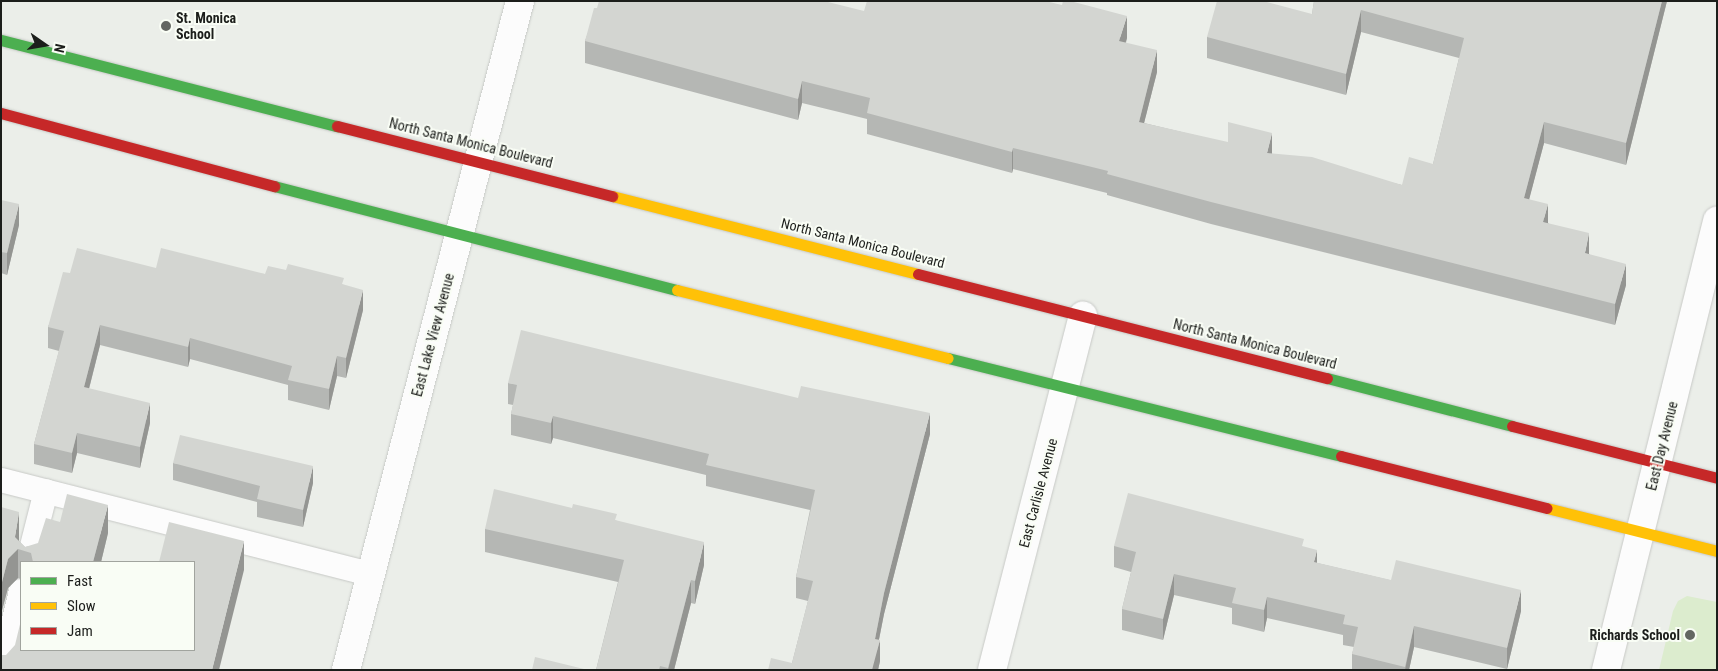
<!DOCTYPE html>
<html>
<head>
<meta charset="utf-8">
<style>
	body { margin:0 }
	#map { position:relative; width:1718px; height:671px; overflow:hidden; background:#ebeee9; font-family:"Roboto Condensed",sans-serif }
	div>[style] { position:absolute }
	.green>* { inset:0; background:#dcecce }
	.roads { filter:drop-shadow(0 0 1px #c7c9c6) drop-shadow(0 0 1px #c7c9c6) }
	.lane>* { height:24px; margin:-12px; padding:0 12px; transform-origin:12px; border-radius:12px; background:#fcfcfc }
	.street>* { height:28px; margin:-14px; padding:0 14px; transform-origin:14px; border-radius:14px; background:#fcfcfc }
	.fast>* { height:11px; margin:-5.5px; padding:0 5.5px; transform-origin:5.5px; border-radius:5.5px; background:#4caf50 }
	.slow>* { height:11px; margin:-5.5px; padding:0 5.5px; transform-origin:5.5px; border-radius:5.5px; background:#ffc107 }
	.jam>* { height:11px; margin:-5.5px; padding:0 5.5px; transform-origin:5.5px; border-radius:5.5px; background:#c62828 }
	.wall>* { inset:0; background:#b5b7b4 }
	.shaded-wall>* { inset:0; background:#949592 }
	.building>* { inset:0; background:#d3d5d1 }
	.dots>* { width:14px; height:14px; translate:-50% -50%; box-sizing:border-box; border:2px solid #f9fdf5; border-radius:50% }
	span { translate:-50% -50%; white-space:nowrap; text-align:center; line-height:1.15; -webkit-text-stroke:4px #f9fdf5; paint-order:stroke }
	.poi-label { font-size:14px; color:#1c1e1b; font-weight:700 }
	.left { translate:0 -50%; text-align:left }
	.right { translate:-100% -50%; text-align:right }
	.street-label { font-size:14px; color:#1c1e1b }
	.frame { position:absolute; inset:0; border:2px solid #1c1e1b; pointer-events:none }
	.legend { position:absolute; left:20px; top:561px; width:175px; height:90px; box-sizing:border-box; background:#f9fdf5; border:1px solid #a1a49e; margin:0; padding:6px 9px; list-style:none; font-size:15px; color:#1c1e1b }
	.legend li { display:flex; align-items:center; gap:10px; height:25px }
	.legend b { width:25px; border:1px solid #a1a49e }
	.north { position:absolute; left:20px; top:20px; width:50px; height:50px; -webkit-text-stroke:4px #f9fdf5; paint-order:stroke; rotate:103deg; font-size:14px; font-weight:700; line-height:20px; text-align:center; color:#1c1e1b }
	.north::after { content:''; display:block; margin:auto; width:18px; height:22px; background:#1c1e1b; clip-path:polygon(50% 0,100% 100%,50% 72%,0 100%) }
</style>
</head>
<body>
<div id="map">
	<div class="green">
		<div style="clip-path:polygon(1687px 596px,1717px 602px,1717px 670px,1659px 670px,1673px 611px,1678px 601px)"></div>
	</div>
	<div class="roads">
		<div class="lane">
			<div style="left:1px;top:480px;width:382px;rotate:14.3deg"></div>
			<div style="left:28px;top:562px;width:73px;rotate:-75.8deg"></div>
			<div style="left:2px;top:670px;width:81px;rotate:-76.5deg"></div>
		</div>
		<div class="street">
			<div style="left:346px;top:670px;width:691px;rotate:-75.42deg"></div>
			<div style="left:992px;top:670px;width:366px;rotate:-75.6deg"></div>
			<div style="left:1606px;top:670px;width:463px;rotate:-76.1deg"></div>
		</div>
		<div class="fast">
			<div style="left:1px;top:40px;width:347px;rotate:14.4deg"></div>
			<div style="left:274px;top:186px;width:416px;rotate:14.5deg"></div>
			<div style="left:948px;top:358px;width:405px;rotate:14deg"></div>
			<div style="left:1327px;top:378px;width:191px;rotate:14.5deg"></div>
		</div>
		<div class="slow">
			<div style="left:612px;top:196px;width:316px;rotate:14.3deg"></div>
			<div style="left:677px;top:290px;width:279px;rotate:14.1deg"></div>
			<div style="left:1547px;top:508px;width:175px;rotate:14.2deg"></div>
		</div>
		<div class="jam">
			<div style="left:1px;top:113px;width:283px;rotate:15deg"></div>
			<div style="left:337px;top:126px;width:284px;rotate:14.3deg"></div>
			<div style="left:918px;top:274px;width:422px;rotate:14.3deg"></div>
			<div style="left:1512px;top:426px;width:211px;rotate:14.2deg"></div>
			<div style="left:1341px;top:456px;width:212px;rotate:14.2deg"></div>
		</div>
	</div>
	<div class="wall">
		<div style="clip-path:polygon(1314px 1px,1667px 1px,1626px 165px,1544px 143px,1529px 199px,1548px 223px,1589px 254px,1626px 285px,1615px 325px,1211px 224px,1107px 195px,1107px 193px,1013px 169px,1012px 173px,867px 134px,867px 119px,802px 103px,798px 120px,585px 63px,585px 41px,597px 8px,864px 11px,1127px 38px,1126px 43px,1157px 72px,1144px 123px,1402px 185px,1433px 164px,1459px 58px,1361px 32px,1346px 95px,1207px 58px,1207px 37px,1312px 14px)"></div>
		<div style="clip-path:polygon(1px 200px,19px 225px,7px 275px,1px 273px)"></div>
		<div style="clip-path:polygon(156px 268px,265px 274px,344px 285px,363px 310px,346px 378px,337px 376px,329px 410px,288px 400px,288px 385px,190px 359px,188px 367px,100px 345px,89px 389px,150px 423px,140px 468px,77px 453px,72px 473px,34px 464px,34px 444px,59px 351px,48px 348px,48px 327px,70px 273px)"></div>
		<div style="clip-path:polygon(508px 383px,930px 434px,884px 614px,879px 640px,880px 661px,878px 670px,768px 670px,792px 663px,808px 601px,796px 598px,796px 577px,810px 510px,706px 486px,706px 475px,553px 438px,551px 444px,511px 435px,511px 414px,513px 405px,508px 404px)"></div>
		<div style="clip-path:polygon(173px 463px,313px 483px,303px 527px,257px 517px,257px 502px,173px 480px)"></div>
		<div style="clip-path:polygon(1px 507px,19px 541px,25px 547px,108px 533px,101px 562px,21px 562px,21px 579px,18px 578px,8px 588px,1px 614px)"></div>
		<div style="clip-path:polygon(572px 508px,617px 521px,704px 565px,695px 604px,691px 603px,674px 670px,596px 670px,618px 582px,485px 552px,485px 529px)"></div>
		<div style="clip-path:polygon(1114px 546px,1304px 547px,1317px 563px,1521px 611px,1507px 669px,1414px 647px,1409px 670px,1352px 670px,1352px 654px,1354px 647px,1343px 645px,1343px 635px,1267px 618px,1264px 632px,1232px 624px,1232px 608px,1174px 595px,1163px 640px,1122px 630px,1122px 609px,1131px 572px,1114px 567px)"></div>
	</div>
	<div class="shaded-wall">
		<div style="clip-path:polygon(1662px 1px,1667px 1px,1626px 165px,1626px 143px)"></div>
		<div style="clip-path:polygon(1361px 10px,1361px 32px,1346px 95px,1346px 74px)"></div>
		<div style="clip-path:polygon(1127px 16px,1127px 38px,1119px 62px,1119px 41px)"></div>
		<div style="clip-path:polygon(1157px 50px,1157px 72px,1139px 143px,1139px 122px)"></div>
		<div style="clip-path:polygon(802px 81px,802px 103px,798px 120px,798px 99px)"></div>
		<div style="clip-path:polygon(1544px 122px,1544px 143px,1524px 219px,1524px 198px)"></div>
		<div style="clip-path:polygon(1272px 133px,1272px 155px,1267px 153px)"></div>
		<div style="clip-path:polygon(1013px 148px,1013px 169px,1012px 173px,1012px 152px)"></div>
		<div style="clip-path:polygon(19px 204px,19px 225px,7px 275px,7px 253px)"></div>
		<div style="clip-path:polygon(1548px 204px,1548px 225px,1543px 222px)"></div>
		<div style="clip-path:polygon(1589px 233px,1589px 255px,1585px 253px)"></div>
		<div style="clip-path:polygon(1626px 264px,1626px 285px,1615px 325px,1615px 304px)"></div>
		<div style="clip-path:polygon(363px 290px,363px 310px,346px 378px,346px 358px)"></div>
		<div style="clip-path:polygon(100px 325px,100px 345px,84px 408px,84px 387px)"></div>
		<div style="clip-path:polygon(190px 338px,190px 359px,188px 367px,188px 347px)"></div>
		<div style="clip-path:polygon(337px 356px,337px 376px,329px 410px,329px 389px)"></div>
		<div style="clip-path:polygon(150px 403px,150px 423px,140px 468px,140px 447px)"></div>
		<div style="clip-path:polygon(930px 413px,930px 434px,884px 614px,876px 654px,880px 640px,880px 661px,878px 670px,872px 670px,875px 639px,884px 593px)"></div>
		<div style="clip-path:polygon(553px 416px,553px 438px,551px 444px,551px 423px)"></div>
		<div style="clip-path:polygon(77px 433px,77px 453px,72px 473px,72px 453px)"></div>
		<div style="clip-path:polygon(313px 466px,313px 483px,303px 527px,303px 510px)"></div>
		<div style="clip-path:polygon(108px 505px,108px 533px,101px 562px,93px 562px)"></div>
		<div style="clip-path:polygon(19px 512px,19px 540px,18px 550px,18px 578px,8px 588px,1px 614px,1px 586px,8px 559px,15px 537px)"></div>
		<div style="clip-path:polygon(244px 541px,244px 570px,219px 670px,212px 670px)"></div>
		<div style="clip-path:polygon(704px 542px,704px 565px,695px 604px,695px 581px)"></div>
		<div style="clip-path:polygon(1317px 550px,1317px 571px,1314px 562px)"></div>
		<div style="clip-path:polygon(1174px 574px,1174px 595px,1163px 640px,1163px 619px)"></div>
		<div style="clip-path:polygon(691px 580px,691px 603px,674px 670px,668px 670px)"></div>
		<div style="clip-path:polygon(1521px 590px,1521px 611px,1507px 669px,1507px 648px)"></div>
		<div style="clip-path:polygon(1267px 597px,1267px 618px,1264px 632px,1264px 610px)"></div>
		<div style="clip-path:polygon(1414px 626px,1414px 647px,1409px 670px,1405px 670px)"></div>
	</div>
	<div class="building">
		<div style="clip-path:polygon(599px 1px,824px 1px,864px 11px,867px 1px,1045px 1px,1062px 5px,1063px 1px,1070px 1px,1127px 16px,1119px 41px,1157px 50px,1139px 122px,1228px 142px,1228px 122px,1272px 133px,1267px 153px,1312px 157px,1402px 185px,1409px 157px,1433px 164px,1464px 38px,1361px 10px,1346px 74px,1207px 37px,1217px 1px,1263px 1px,1312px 14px,1314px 1px,1662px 1px,1626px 143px,1544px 122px,1524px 198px,1548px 204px,1543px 222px,1589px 233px,1585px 253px,1626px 264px,1615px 304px,1211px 202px,1107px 174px,1108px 171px,1013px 148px,1012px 152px,867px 113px,870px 98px,802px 81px,798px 99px,585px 41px,594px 8px,597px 8px)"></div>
		<div style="clip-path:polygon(1px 200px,19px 204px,7px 253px,1px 252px)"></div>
		<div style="clip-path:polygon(77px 248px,156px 268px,161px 248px,265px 274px,268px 266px,286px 270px,288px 264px,344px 278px,342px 284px,363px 290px,346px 358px,337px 356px,329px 389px,288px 380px,292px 366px,190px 338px,188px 347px,100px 325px,84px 387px,150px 403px,140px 447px,77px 433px,72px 453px,34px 444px,64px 331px,48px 327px,63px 272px,70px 273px)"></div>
		<div style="clip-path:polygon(521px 330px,798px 398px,801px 386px,930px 413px,884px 593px,875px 639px,880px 640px,872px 670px,768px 670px,771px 658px,792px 663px,813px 581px,796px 577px,815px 490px,706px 465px,709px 454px,553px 416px,551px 423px,511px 414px,517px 385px,508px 383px)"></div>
		<div style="clip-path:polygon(180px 435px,313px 466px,303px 510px,257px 499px,260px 486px,173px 463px)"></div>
		<div style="clip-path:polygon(494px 489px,572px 508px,573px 504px,617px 514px,615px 520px,704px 542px,695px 581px,691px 580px,668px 668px,660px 666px,659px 670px,596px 670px,624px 560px,485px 529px)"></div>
		<div style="clip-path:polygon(1128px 493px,1304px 539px,1302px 546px,1317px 550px,1314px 562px,1391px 580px,1396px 560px,1521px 590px,1507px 648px,1414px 626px,1405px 667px,1352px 654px,1358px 627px,1343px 624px,1345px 615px,1267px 597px,1264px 610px,1232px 603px,1236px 588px,1174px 574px,1163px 619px,1122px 609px,1136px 552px,1114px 546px)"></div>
		<div style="clip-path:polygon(67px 494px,108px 505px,93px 562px,33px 562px,31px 553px,18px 549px,8px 559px,1px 586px,1px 507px,19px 512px,15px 537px,25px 547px,38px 543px,46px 518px,60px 522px)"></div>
		<div style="clip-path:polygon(169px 522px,244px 541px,212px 670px,1px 670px,1px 655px,6px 655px,15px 645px,21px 620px,21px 650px,194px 650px,194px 562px,159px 562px)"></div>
		<div style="clip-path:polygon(535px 657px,588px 670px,532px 670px)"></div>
	</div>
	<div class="dots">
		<div style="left:166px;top:26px;background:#646763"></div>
		<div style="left:1690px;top:635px;background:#646763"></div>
	</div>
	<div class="poi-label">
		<span class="left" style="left:176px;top:26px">St. Monica<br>School</span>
		<span class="right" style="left:1680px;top:635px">Richards School</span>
	</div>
	<div class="street-label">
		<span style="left:471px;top:143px;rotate:14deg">North Santa Monica Boulevard</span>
		<span style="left:863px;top:243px;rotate:14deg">North Santa Monica Boulevard</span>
		<span style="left:433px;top:335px;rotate:-75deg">East Lake View Avenue</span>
		<span style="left:1255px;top:344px;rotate:14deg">North Santa Monica Boulevard</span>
		<span style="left:1662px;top:446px;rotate:-76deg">East Day Avenue</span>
		<span style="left:1038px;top:493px;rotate:-75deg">East Carlisle Avenue</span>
	</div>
	<div class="frame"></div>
	<ul class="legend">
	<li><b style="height:6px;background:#4caf50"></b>Fast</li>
	<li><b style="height:6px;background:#ffc107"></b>Slow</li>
	<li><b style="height:6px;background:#c62828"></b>Jam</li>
	</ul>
	<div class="north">N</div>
</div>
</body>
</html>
